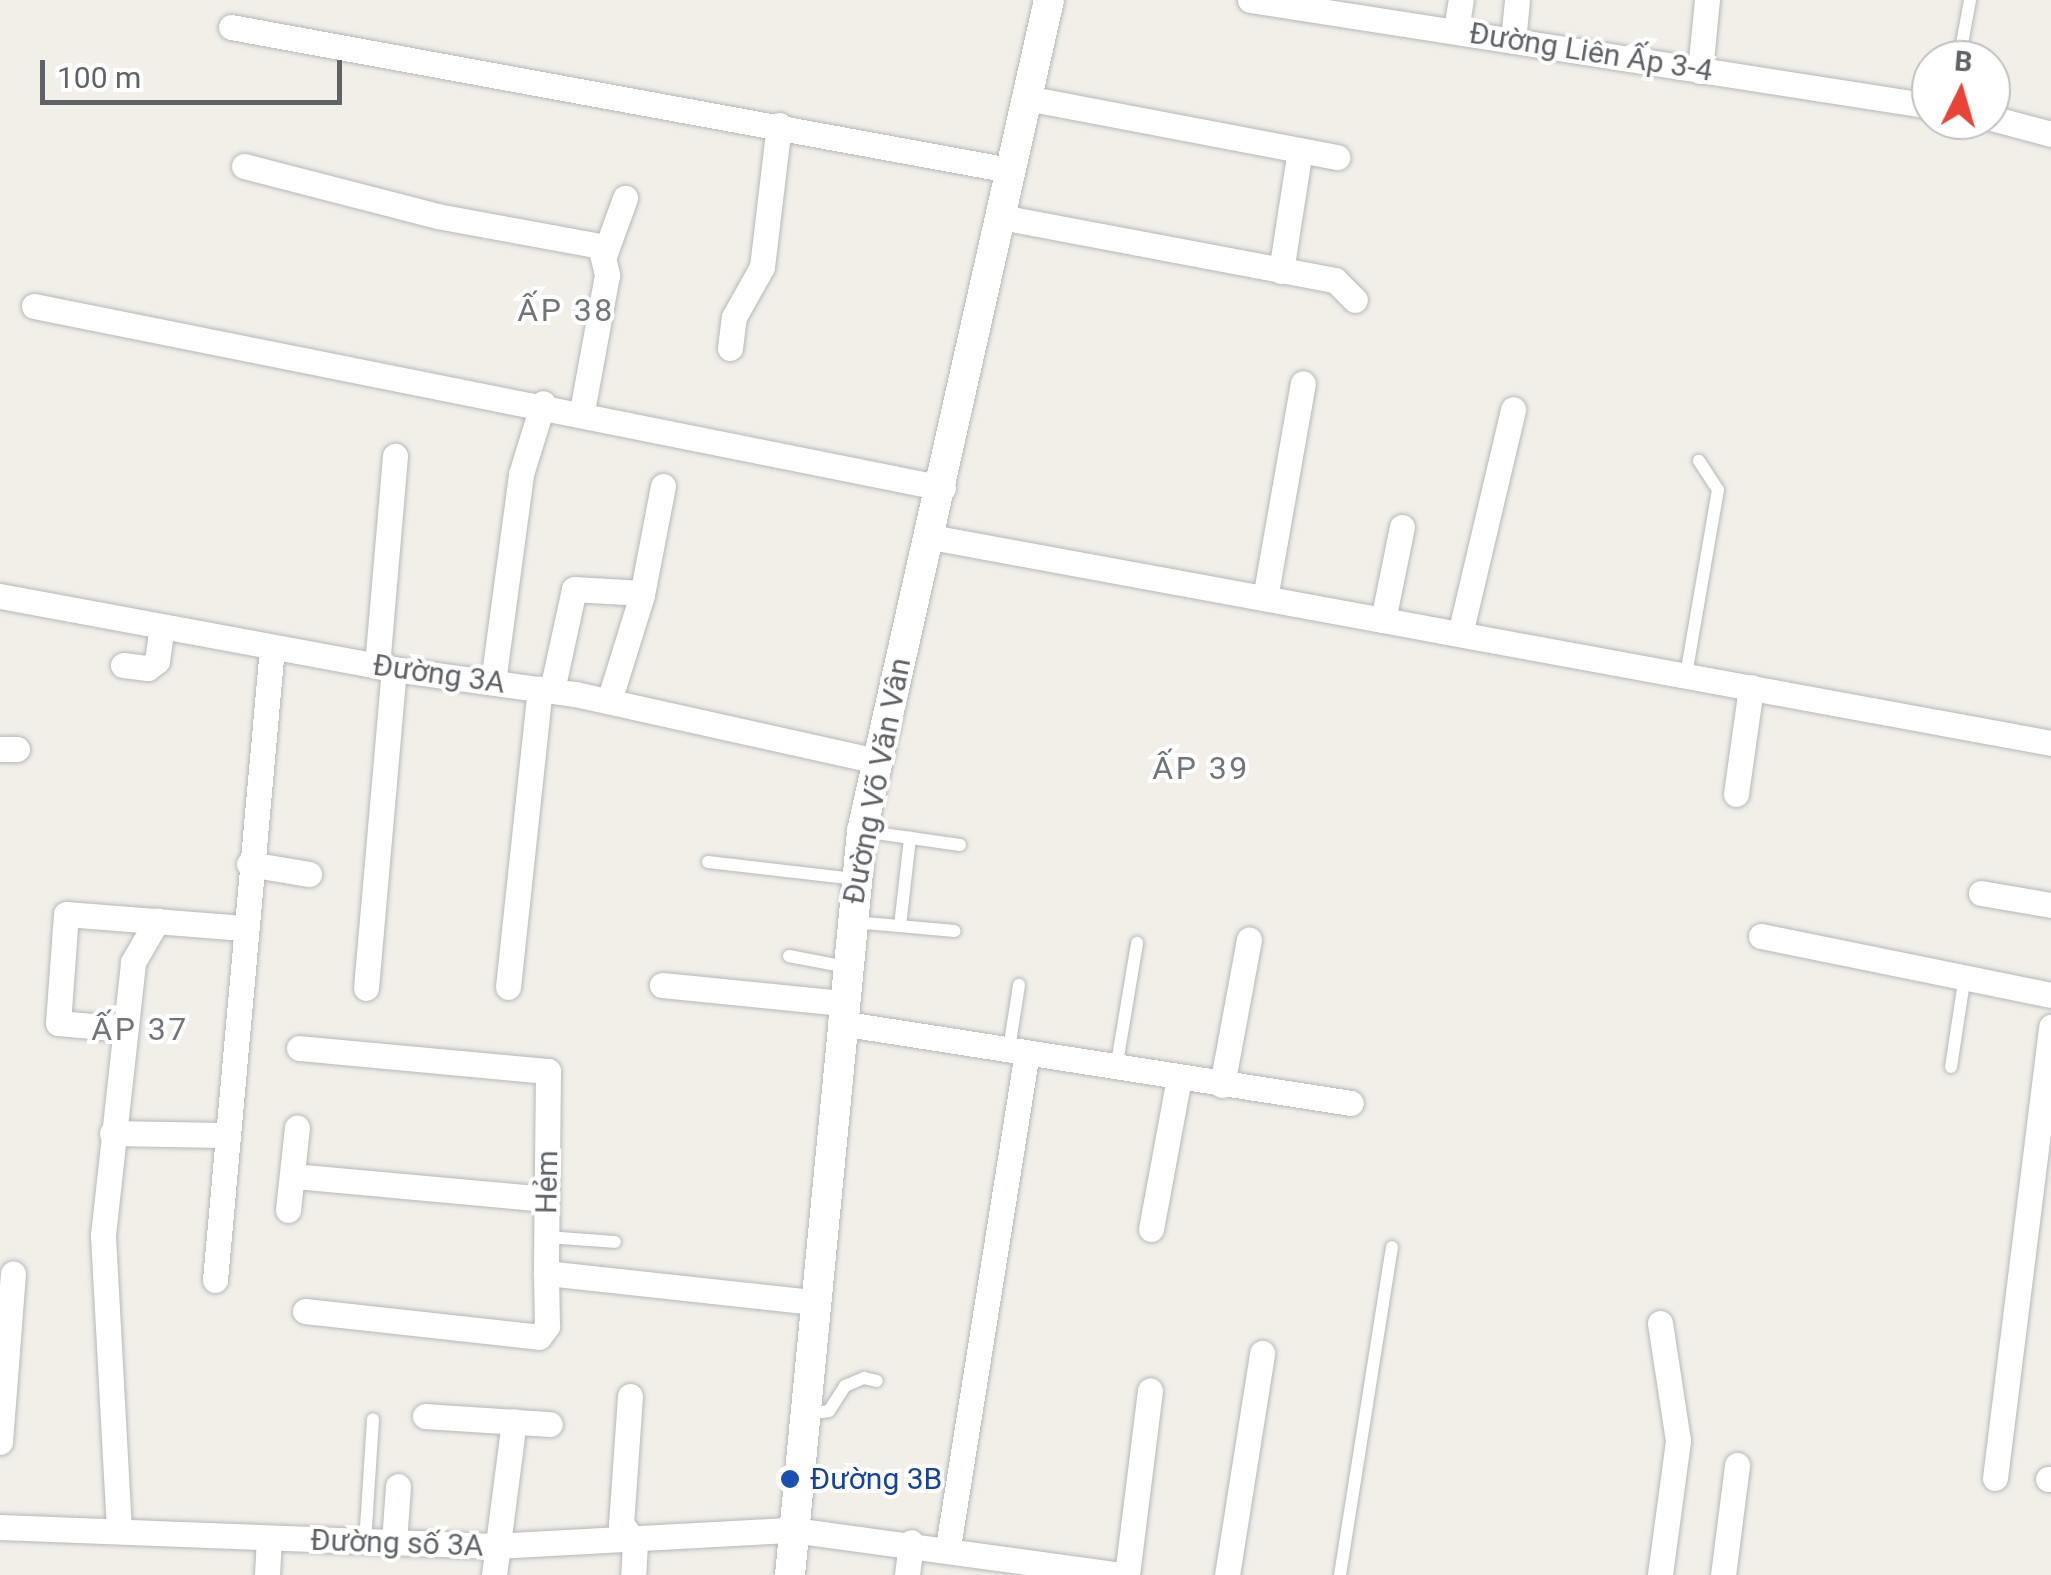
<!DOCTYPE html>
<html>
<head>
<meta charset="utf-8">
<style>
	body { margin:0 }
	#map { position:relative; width:2051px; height:1575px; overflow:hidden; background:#f1efe8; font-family:Roboto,sans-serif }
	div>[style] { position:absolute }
	.roads { filter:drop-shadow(0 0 2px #b5b8bc) drop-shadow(0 0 2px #b5b8bc) }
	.service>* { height:12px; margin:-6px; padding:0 6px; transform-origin:6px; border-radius:6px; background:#fff }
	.minor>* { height:25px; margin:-12.5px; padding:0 12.5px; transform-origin:12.5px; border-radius:12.5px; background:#fff }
	.tertiary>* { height:30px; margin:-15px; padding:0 15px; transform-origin:15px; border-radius:15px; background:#fff }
	.dots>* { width:28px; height:28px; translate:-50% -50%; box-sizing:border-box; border:5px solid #fff; border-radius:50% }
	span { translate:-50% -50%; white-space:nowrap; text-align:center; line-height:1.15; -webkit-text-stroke:8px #fff; paint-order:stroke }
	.street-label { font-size:30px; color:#5f6368 }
	.transit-label { font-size:30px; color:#164399 }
	.left { translate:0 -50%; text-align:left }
	.neighbourhood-label { font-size:32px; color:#70757a; letter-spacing:2.5px }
	.north { position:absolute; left:1911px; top:40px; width:100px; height:100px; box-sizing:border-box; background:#fff; border:2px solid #bfc1c3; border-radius:50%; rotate:5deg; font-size:28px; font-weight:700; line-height:40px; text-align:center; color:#5f6368 }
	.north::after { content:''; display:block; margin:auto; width:35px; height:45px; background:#ea4335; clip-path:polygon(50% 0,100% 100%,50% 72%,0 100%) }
	.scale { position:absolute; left:40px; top:60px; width:302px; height:45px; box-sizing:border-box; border:5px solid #5f6368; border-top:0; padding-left:12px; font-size:30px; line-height:35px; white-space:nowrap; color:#5f6368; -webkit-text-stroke:8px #fff; paint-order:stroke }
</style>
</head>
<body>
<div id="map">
	<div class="roads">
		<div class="service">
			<div style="left:1959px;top:60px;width:61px;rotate:-79.6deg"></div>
			<div style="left:1686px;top:675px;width:188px;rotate:-80.2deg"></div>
			<div style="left:1718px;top:490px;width:35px;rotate:-123deg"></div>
			<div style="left:862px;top:831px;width:99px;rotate:8.1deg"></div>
			<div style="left:708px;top:862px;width:149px;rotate:6.6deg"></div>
			<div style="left:854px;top:922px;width:101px;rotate:5.1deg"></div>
			<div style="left:900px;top:926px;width:89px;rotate:-83.5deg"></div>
			<div style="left:789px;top:956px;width:58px;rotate:10.9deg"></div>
			<div style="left:1009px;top:1049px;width:65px;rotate:-81.1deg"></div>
			<div style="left:1951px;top:1067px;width:93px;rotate:-81.3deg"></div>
			<div style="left:1116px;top:1069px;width:128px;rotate:-80.5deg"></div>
			<div style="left:546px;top:1237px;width:69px;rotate:4.1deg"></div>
			<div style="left:807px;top:1414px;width:22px;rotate:-8deg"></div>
			<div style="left:829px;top:1411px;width:30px;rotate:-57deg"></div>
			<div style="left:845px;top:1386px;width:21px;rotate:-23deg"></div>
			<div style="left:864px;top:1378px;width:13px;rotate:13deg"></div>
			<div style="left:365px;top:1543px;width:124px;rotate:-86.3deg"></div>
			<div style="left:1340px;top:1575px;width:332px;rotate:-81deg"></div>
		</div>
		<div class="minor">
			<div style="left:1250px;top:0;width:689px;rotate:8.85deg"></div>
			<div style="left:231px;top:27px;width:791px;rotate:10.41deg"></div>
			<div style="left:1456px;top:30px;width:30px;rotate:-81deg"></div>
			<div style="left:1513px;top:41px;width:41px;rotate:-84.4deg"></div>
			<div style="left:1700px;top:71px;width:71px;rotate:-84.4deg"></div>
			<div style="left:1027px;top:98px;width:316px;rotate:10.8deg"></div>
			<div style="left:1991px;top:118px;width:62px;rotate:14.9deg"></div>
			<div style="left:244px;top:166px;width:199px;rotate:14.5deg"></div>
			<div style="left:437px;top:216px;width:166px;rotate:10.4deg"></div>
			<div style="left:600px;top:246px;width:30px;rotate:76deg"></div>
			<div style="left:607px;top:275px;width:138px;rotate:100.4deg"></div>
			<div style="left:1001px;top:217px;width:340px;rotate:10.7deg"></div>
			<div style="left:1335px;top:280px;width:28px;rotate:45deg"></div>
			<div style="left:604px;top:256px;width:62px;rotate:-70.1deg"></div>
			<div style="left:1281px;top:271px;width:122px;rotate:-81.1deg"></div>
			<div style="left:34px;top:306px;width:927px;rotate:11.32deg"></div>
			<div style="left:730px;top:348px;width:31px;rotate:-83deg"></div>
			<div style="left:734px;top:317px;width:57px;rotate:-60.8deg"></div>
			<div style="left:762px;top:267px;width:143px;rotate:-83.2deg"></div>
			<div style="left:931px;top:537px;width:1139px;rotate:10.42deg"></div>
			<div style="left:0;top:596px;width:401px;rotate:10.5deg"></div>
			<div style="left:394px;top:669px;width:183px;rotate:7.9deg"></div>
			<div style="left:575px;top:694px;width:309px;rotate:12.5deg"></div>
			<div style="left:1265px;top:598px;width:218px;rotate:-80deg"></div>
			<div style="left:1383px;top:620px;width:95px;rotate:-78.5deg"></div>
			<div style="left:1460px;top:634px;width:231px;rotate:-76.7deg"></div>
			<div style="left:123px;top:665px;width:25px;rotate:7deg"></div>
			<div style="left:148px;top:668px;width:11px;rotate:-38deg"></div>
			<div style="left:157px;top:661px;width:34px;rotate:-82deg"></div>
			<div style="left:377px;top:666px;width:211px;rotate:-85.1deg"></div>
			<div style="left:493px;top:682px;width:210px;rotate:-82.3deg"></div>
			<div style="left:521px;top:474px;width:74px;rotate:-72.8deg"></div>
			<div style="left:552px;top:690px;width:103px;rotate:-77.7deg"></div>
			<div style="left:574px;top:589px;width:68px;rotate:3.4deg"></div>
			<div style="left:609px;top:701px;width:111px;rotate:-72.7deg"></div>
			<div style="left:642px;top:595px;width:111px;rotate:-79.1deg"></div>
			<div style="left:0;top:749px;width:17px"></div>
			<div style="left:1736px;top:794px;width:108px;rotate:-82deg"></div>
			<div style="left:249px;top:864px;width:61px;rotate:9.5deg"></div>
			<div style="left:1981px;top:893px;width:71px;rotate:9.7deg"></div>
			<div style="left:1761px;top:936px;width:296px;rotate:11.5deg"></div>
			<div style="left:662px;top:985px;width:181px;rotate:5.7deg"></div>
			<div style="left:508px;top:987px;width:300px;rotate:-83.9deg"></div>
			<div style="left:366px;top:988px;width:320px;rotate:-85deg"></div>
			<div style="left:840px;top:1023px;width:517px;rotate:8.9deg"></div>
			<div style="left:125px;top:1029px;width:67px;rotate:-174.9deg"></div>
			<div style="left:58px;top:1023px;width:109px;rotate:-85.8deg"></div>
			<div style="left:66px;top:914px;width:178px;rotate:4.5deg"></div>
			<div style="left:299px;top:1048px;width:250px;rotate:5.3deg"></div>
			<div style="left:548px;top:1071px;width:202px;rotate:90.6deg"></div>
			<div style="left:546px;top:1273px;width:271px;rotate:6.2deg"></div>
			<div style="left:1222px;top:1085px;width:148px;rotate:-79.5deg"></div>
			<div style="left:112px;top:1133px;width:111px;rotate:1deg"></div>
			<div style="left:294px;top:1176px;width:252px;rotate:5.2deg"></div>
			<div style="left:288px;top:1210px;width:83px;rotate:-83.8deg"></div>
			<div style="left:1151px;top:1229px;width:154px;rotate:-79.5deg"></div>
			<div style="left:215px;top:1280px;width:636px;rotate:-84.85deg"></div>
			<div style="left:305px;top:1311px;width:235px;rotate:6.3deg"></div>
			<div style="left:539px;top:1337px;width:14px;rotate:-54deg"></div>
			<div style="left:547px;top:1326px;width:53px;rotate:-91.1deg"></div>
			<div style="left:1660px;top:1323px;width:119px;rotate:81.3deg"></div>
			<div style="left:1678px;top:1441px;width:135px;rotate:97.7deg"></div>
			<div style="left:630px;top:1396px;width:128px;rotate:94deg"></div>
			<div style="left:621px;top:1524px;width:23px;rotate:52deg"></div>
			<div style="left:635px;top:1542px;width:33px;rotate:93deg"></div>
			<div style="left:425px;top:1416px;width:125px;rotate:3.7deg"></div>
			<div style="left:0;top:1442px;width:169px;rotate:-85.6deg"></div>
			<div style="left:1995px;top:1478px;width:455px;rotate:-82.9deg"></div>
			<div style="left:2048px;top:1479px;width:3px"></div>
			<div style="left:0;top:1527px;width:494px;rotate:2.2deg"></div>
			<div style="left:494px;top:1546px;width:299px;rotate:-3.1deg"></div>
			<div style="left:793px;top:1530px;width:331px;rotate:7.8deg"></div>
			<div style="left:119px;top:1531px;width:296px;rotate:-93.1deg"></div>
			<div style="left:103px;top:1235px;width:275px;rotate:-83.7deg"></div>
			<div style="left:133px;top:962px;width:48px;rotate:-59.7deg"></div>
			<div style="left:394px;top:1543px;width:57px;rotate:-86deg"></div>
			<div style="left:948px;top:1547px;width:501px;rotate:-80.93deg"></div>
			<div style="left:267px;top:1575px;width:35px;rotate:-87deg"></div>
			<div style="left:494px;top:1575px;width:155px;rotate:-82.6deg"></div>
			<div style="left:907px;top:1575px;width:33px;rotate:-83deg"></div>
			<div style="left:1127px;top:1575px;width:186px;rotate:-82.9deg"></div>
			<div style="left:1227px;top:1575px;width:225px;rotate:-81deg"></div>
			<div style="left:1723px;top:1575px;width:111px;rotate:-82.7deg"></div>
		</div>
		<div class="tertiary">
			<div style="left:790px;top:1575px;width:747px;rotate:-84.47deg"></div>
			<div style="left:862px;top:831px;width:852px;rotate:-77.32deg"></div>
		</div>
	</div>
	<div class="dots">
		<div style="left:790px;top:1479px;background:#1a4fb4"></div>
	</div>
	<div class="street-label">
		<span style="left:1591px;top:52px;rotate:9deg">Đường Liên Ấp 3-4</span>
		<span style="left:439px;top:674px;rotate:8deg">Đường 3A</span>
		<span style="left:877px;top:781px;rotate:-79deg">Đường Võ Văn Vân</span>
		<span style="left:547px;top:1182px;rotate:-89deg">Hẻm</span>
		<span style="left:397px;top:1543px;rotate:2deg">Đường số 3A</span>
	</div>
	<div class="transit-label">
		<span class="left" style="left:810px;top:1479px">Đường 3B</span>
	</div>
	<div class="neighbourhood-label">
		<span style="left:566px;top:310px">ẤP 38</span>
		<span style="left:1201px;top:768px">ẤP 39</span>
		<span style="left:140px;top:1029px">ẤP 37</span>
	</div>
	<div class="north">B</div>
	<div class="scale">100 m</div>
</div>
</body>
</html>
